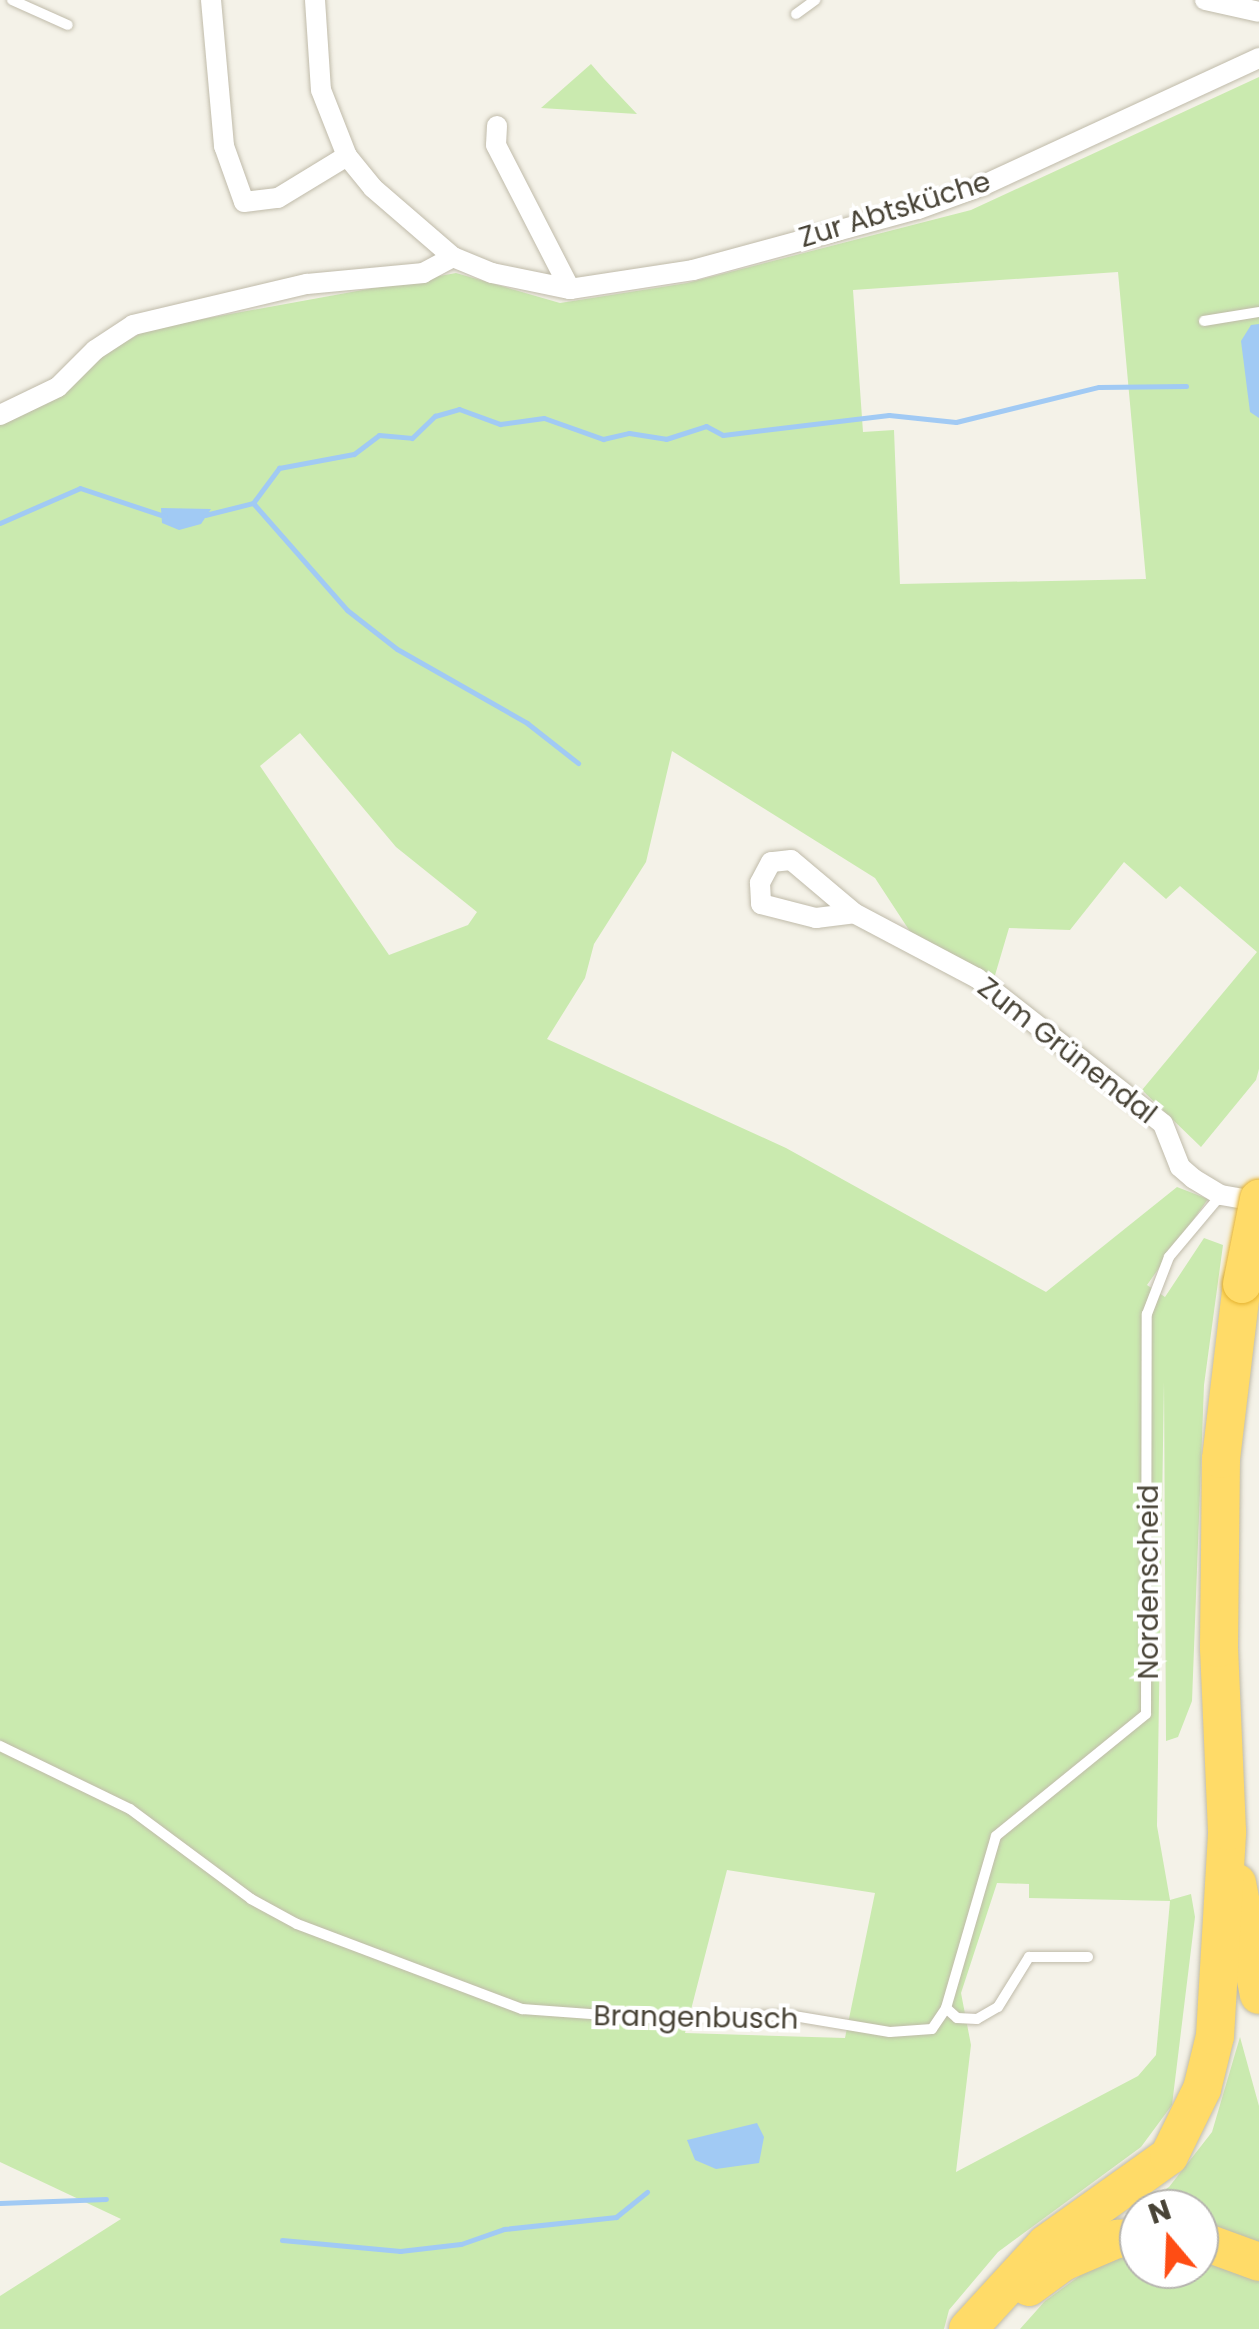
<!DOCTYPE html>
<html>
<head>
<meta charset="utf-8">
<style>
	body { margin:0 }
	#map { position:relative; width:1259px; height:2329px; overflow:hidden; background:#f4f2e8; font-family:Poppins,sans-serif }
	div>[style] { position:absolute }
	.green>* { inset:0; background:#caeaaf }
	.water>* { inset:0; background:#a1caf4 }
	.stream>* { height:5px; margin:-2.5px; padding:0 2.5px; transform-origin:2.5px; border-radius:2.5px; background:#a1caf4 }
	.roads { filter:drop-shadow(0 0 2px #c0bbaa) drop-shadow(0 0 2px #c0bbaa) }
	.lane>* { height:10px; margin:-5px; padding:0 5px; transform-origin:5px; border-radius:5px; background:#fff }
	.street>* { height:20px; margin:-10px; padding:0 10px; transform-origin:10px; border-radius:10px; background:#fff }
	.highway>* { height:38px; margin:-19px; padding:0 19px; transform-origin:19px; border-radius:19px; background:#ffdb68 }
	.bridges { filter:drop-shadow(0 0 2px #e5b331) drop-shadow(0 0 2px #e5b331) }
	.highway-bridge>* { height:38px; margin:-19px; padding:0 19px; transform-origin:19px; border-radius:19px; background:#ffdb68 }
	span { translate:-50% -50%; white-space:nowrap; text-align:center; line-height:1.15; -webkit-text-stroke:8px #fff; paint-order:stroke }
	.street-label { font-size:28px; color:#484336 }
	.north { position:absolute; left:1119px; top:2189px; width:100px; height:100px; box-sizing:border-box; background:#fff; border:2px solid #b6b4af; border-radius:50%; rotate:341deg; font-size:28px; font-weight:700; line-height:40px; text-align:center; color:#484336 }
	.north::after { content:''; display:block; margin:auto; width:35px; height:45px; background:#ff4d14; clip-path:polygon(50% 0,100% 100%,50% 72%,0 100%) }
</style>
</head>
<body>
<div id="map">
	<div class="green">
		<div style="clip-path:polygon(591px 64px,604px 79px,637px 114px,541px 108px)"></div>
		<div style="clip-path:polygon(evenodd,1259px 77px,1259px 1069px,1256px 1080px,1201px 1147px,1142px 1090px,1257px 952px,1180px 886px,1166px 899px,1124px 862px,1070px 930px,1009px 928px,993px 982px,911px 933px,875px 878px,672px 751px,646px 862px,594px 944px,585px 978px,547px 1039px,786px 1148px,1046px 1292px,1177px 1187px,1208px 1199px,1147px 1285px,1165px 1297px,1204px 1238px,1223px 1245px,1204px 1385px,1192px 1701px,1178px 1737px,1166px 1741px,1164px 1381px,1157px 1826px,1170px 1900px,1191px 1894px,1195px 1917px,1172px 2105px,1141px 2147px,998px 2252px,949px 2310px,944px 2329px,0 2329px,0 2296px,121px 2219px,0 2162px,0 414px,148px 329px,456px 273px,560px 303px,687px 283px,971px 210px,1259px 77px,1118px 272px,1146px 579px,900px 584px,894px 430px,863px 432px,853px 290px,1118px 272px,1259px 77px,300px 733px,396px 847px,477px 912px,468px 925px,389px 955px,260px 766px,300px 733px,1259px 77px,727px 1870px,875px 1893px,845px 2038px,685px 2033px,727px 1870px,1259px 77px,997px 1883px,1029px 1884px,1029px 1898px,1170px 1901px,1156px 2055px,1138px 2076px,956px 2172px,971px 2045px,961px 1993px,997px 1883px)"></div>
		<div style="clip-path:polygon(1240px 2037px,1259px 2106px,1259px 2245px,1199px 2219px,1199px 2209px,1125px 2214px,1169px 2187px,1212px 2132px)"></div>
		<div style="clip-path:polygon(1199px 2246px,1259px 2278px,1259px 2329px,1020px 2329px,1045px 2301px,1111px 2253px,1139px 2250px,1139px 2269px,1199px 2269px)"></div>
	</div>
	<div class="water">
		<div style="clip-path:polygon(1259px 324px,1259px 418px,1250px 412px,1241px 341px,1251px 325px)"></div>
		<div style="clip-path:polygon(161px 508px,211px 509px,201px 524px,179px 530px,162px 523px)"></div>
		<div style="clip-path:polygon(757px 2123px,764px 2137px,759px 2163px,716px 2169px,695px 2160px,687px 2140px)"></div>
	</div>
	<div class="stream">
		<div style="left:253px;top:503px;width:142px;rotate:48.7deg"></div>
		<div style="left:347px;top:610px;width:63px;rotate:38deg"></div>
		<div style="left:397px;top:649px;width:150px;rotate:29.6deg"></div>
		<div style="left:527px;top:723px;width:65px;rotate:38.1deg"></div>
		<div style="left:205px;top:515px;width:49px;rotate:-14deg"></div>
		<div style="left:253px;top:503px;width:44px;rotate:-53.4deg"></div>
		<div style="left:279px;top:468px;width:76px;rotate:-10.6deg"></div>
		<div style="left:354px;top:454px;width:31px;rotate:-37deg"></div>
		<div style="left:379px;top:435px;width:33px;rotate:5deg"></div>
		<div style="left:412px;top:438px;width:32px;rotate:-44deg"></div>
		<div style="left:435px;top:416px;width:25px;rotate:-16deg"></div>
		<div style="left:459px;top:409px;width:44px;rotate:20.1deg"></div>
		<div style="left:500px;top:424px;width:44px;rotate:-7.8deg"></div>
		<div style="left:544px;top:418px;width:63px;rotate:19.6deg"></div>
		<div style="left:603px;top:439px;width:27px;rotate:-13deg"></div>
		<div style="left:629px;top:433px;width:37px;rotate:9deg"></div>
		<div style="left:666px;top:439px;width:42px;rotate:-18deg"></div>
		<div style="left:706px;top:426px;width:19px;rotate:28deg"></div>
		<div style="left:723px;top:435px;width:167px;rotate:-6.9deg"></div>
		<div style="left:889px;top:415px;width:67px;rotate:6deg"></div>
		<div style="left:956px;top:422px;width:147px;rotate:-13.8deg"></div>
		<div style="left:1099px;top:387px;width:87px;rotate:-0.7deg"></div>
		<div style="left:0;top:523px;width:87px;rotate:-23.6deg"></div>
		<div style="left:80px;top:488px;width:89px;rotate:18.4deg"></div>
		<div style="left:0;top:2203px;width:106px;rotate:-2.2deg"></div>
		<div style="left:282px;top:2240px;width:119px;rotate:5.3deg"></div>
		<div style="left:400px;top:2251px;width:61px;rotate:-6.5deg"></div>
		<div style="left:461px;top:2244px;width:46px;rotate:-19.2deg"></div>
		<div style="left:504px;top:2229px;width:113px;rotate:-6.1deg"></div>
		<div style="left:616px;top:2217px;width:40px;rotate:-39deg"></div>
	</div>
	<div class="roads">
		<div class="lane">
			<div style="left:12px;top:0;width:61px;rotate:24.1deg"></div>
			<div style="left:796px;top:14px;width:24px;rotate:-36deg"></div>
			<div style="left:1204px;top:321px;width:56px;rotate:-9.3deg"></div>
			<div style="left:0;top:1746px;width:144px;rotate:25.9deg"></div>
			<div style="left:130px;top:1809px;width:151px;rotate:36.6deg"></div>
			<div style="left:251px;top:1899px;width:52px;rotate:28.5deg"></div>
			<div style="left:297px;top:1924px;width:241px;rotate:20.7deg"></div>
			<div style="left:522px;top:2009px;width:135px;rotate:4.2deg"></div>
			<div style="left:657px;top:2019px;width:131px;rotate:-1.7deg"></div>
			<div style="left:788px;top:2015px;width:103px;rotate:9.5deg"></div>
			<div style="left:890px;top:2032px;width:42px;rotate:-4.1deg"></div>
			<div style="left:932px;top:2029px;width:25px;rotate:-56deg"></div>
			<div style="left:946px;top:2008px;width:179px;rotate:-73.8deg"></div>
			<div style="left:996px;top:1836px;width:193px;rotate:-39.1deg"></div>
			<div style="left:1146px;top:1714px;width:400px;rotate:-89.9deg"></div>
			<div style="left:1147px;top:1314px;width:61px;rotate:-68.9deg"></div>
			<div style="left:1169px;top:1257px;width:81px;rotate:-50deg"></div>
			<div style="left:946px;top:2008px;width:15px;rotate:42deg"></div>
			<div style="left:957px;top:2018px;width:20px;rotate:3deg"></div>
			<div style="left:977px;top:2019px;width:24px;rotate:-30deg"></div>
			<div style="left:998px;top:2007px;width:59px;rotate:-58.2deg"></div>
			<div style="left:1029px;top:1957px;width:59px"></div>
		</div>
		<div class="street">
			<div style="left:211px;top:0;width:147px;rotate:84.9deg"></div>
			<div style="left:224px;top:146px;width:59px;rotate:70.3deg"></div>
			<div style="left:244px;top:202px;width:34px;rotate:-7deg"></div>
			<div style="left:278px;top:198px;width:81px;rotate:-31.3deg"></div>
			<div style="left:315px;top:0;width:90px;rotate:86.2deg"></div>
			<div style="left:321px;top:90px;width:71px;rotate:68.5deg"></div>
			<div style="left:347px;top:156px;width:41px;rotate:50.9deg"></div>
			<div style="left:373px;top:188px;width:106px;rotate:40.8deg"></div>
			<div style="left:453px;top:257px;width:42px;rotate:22.3deg"></div>
			<div style="left:492px;top:273px;width:80px;rotate:11.6deg"></div>
			<div style="left:570px;top:289px;width:124px;rotate:-8.8deg"></div>
			<div style="left:693px;top:270px;width:233px;rotate:-15.2deg"></div>
			<div style="left:918px;top:209px;width:70px;rotate:-20deg"></div>
			<div style="left:984px;top:185px;width:303px;rotate:-24.8deg"></div>
			<div style="left:1205px;top:0;width:55px;rotate:12.5deg"></div>
			<div style="left:497px;top:126px;width:19px;rotate:93deg"></div>
			<div style="left:496px;top:145px;width:162px;rotate:62.8deg"></div>
			<div style="left:0;top:415px;width:64px;rotate:-25.8deg"></div>
			<div style="left:58px;top:387px;width:52px;rotate:-45deg"></div>
			<div style="left:95px;top:350px;width:45px;rotate:-33.3deg"></div>
			<div style="left:133px;top:325px;width:179px;rotate:-13.3deg"></div>
			<div style="left:307px;top:284px;width:117px;rotate:-5.4deg"></div>
			<div style="left:423px;top:273px;width:34px;rotate:-28deg"></div>
			<div style="left:854px;top:913px;width:82px;rotate:-139.9deg"></div>
			<div style="left:791px;top:860px;width:20px;rotate:174deg"></div>
			<div style="left:771px;top:862px;width:24px;rotate:118deg"></div>
			<div style="left:760px;top:883px;width:21px;rotate:87deg"></div>
			<div style="left:761px;top:904px;width:57px;rotate:14.3deg"></div>
			<div style="left:816px;top:918px;width:38px;rotate:-7deg"></div>
			<div style="left:854px;top:913px;width:139px;rotate:27.9deg"></div>
			<div style="left:977px;top:978px;width:236px;rotate:38.1deg"></div>
			<div style="left:1163px;top:1124px;width:46px;rotate:68.4deg"></div>
			<div style="left:1180px;top:1167px;width:18px;rotate:41deg"></div>
			<div style="left:1194px;top:1179px;width:31px;rotate:31deg"></div>
			<div style="left:1221px;top:1195px;width:39px;rotate:10deg"></div>
		</div>
		<div class="highway">
			<div style="left:1237px;top:1883px;width:114px;rotate:78.9deg"></div>
			<div style="left:1199px;top:2240px;width:64px;rotate:20.1deg"></div>
			<div style="left:1029px;top:2287px;width:42px;rotate:-36.3deg"></div>
			<div style="left:1063px;top:2262px;width:59px;rotate:-23.1deg"></div>
			<div style="left:1117px;top:2239px;width:22px;rotate:-5deg"></div>
			<div style="left:968px;top:2329px;width:115px;rotate:-47.5deg"></div>
			<div style="left:1046px;top:2244px;width:151px;rotate:-35.6deg"></div>
			<div style="left:1169px;top:2156px;width:75px;rotate:-63.8deg"></div>
			<div style="left:1202px;top:2089px;width:55px;rotate:-76.2deg"></div>
			<div style="left:1215px;top:2036px;width:205px;rotate:-86.6deg"></div>
			<div style="left:1227px;top:1831px;width:183px;rotate:-92.5deg"></div>
			<div style="left:1219px;top:1648px;width:189px;rotate:-89.4deg"></div>
			<div style="left:1221px;top:1459px;width:176px;rotate:-83.2deg"></div>
		</div>
	</div>
	<div class="bridges">
		<div class="highway-bridge">
			<div style="left:1242px;top:1284px;width:87px;rotate:-78.7deg"></div>
		</div>
	</div>
	<div class="street-label">
		<span style="left:895px;top:210px;rotate:-17deg">Zur Abtsküche</span>
		<span style="left:1067px;top:1051px;rotate:38deg">Zum Grünendal</span>
		<span style="left:1149px;top:1582px;rotate:-90deg">Nordenscheid</span>
		<span style="left:696px;top:2018px;rotate:1deg">Brangenbusch</span>
	</div>
	<div class="north">N</div>
</div>
</body>
</html>
